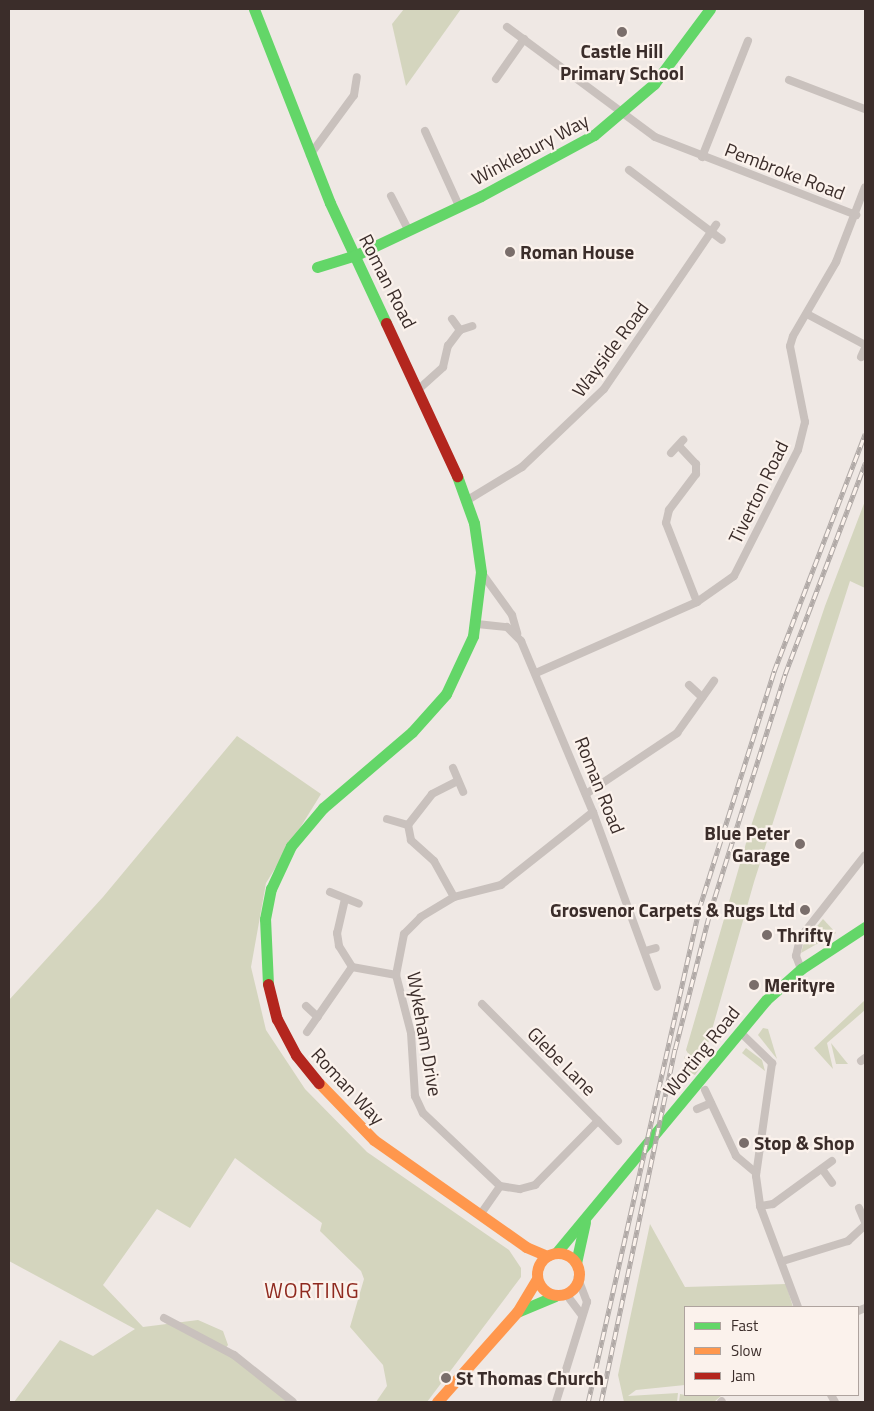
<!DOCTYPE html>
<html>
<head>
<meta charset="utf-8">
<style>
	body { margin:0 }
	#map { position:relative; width:874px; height:1411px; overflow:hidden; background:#efe8e4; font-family:"Titillium Web",sans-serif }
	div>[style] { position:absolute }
	.green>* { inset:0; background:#d4d5be }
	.street>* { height:8px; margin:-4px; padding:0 4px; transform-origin:4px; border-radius:4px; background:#c9c1bd }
	.fast>* { height:11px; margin:-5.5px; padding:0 5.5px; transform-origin:5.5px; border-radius:5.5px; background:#63d668 }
	.slow>* { height:11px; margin:-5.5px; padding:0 5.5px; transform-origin:5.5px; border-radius:5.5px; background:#ff974d }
	.slow>.ring { margin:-5.5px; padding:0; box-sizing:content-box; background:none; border:11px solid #ff974d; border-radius:50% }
	.jam>* { height:11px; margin:-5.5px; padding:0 5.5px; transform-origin:5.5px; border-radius:5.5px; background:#b3261e }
	.rail>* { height:4.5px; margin-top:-2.25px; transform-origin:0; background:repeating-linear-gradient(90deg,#fbf2ec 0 8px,#b1aaa7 0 16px); box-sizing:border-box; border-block:1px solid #b1aaa7 }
	.dots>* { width:14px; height:14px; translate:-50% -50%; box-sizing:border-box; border:2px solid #fbf2ec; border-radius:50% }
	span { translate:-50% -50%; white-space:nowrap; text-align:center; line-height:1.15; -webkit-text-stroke:4.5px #fbf2ec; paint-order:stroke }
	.poi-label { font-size:19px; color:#3b2d2a; font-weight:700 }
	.left { translate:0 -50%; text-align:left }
	.right { translate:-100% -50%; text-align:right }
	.street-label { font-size:19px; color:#3b2d2a }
	.quarter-label { font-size:21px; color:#8f291e; letter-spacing:1px }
	.frame { position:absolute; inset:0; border:10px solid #3b2d2a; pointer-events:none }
	.legend { position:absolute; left:684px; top:1306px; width:175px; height:90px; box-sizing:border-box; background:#fbf2ec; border:1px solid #aea39e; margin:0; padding:6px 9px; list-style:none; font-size:15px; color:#3b2d2a }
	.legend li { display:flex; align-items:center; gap:10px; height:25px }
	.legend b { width:25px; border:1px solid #aea39e }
</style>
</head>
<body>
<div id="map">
	<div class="green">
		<div style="clip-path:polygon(404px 9px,461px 9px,406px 86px,392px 24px)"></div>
		<div style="clip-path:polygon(865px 501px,865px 588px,850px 581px,754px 882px,704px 1058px,692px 1060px,686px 1050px,751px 826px,825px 606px)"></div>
		<div style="clip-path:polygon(237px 736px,321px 794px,266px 883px,251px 967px,266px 1030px,305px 1089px,367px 1152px,509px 1250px,521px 1268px,521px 1277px,427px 1402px,376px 1402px,387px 1386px,383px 1365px,350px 1327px,364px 1279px,361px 1271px,320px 1231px,322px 1223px,235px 1158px,190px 1228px,157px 1209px,103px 1285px,143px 1327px,198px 1320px,223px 1331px,228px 1345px,225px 1349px,293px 1402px,14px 1402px,60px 1340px,93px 1356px,135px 1329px,9px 1261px,9px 1000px,103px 897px)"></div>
		<div style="clip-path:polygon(823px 919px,836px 933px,801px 953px,804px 942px)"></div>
		<div style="clip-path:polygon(865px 1000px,865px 1010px,827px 1043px,833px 1069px,814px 1048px)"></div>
		<div style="clip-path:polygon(763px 1028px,768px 1029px,777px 1059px,758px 1035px)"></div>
		<div style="clip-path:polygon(831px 1043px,848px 1064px,836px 1064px)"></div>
		<div style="clip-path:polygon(746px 1048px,762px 1060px,765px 1071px,742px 1053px)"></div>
		<div style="clip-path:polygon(684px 1056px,691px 1065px,701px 1067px,695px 1075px,689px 1073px)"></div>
		<div style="clip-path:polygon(650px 1224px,685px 1287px,786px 1284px,793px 1307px,685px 1307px,685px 1385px,636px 1390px,628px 1396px,678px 1393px,677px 1402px,624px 1402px,618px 1375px)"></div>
		<div style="clip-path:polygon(680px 1394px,685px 1395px,722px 1395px,714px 1402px,679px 1402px)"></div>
	</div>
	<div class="street">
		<div style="left:507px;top:27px;width:184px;rotate:36.6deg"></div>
		<div style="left:655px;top:137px;width:216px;rotate:21.2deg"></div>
		<div style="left:496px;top:79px;width:49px;rotate:-55deg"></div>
		<div style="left:789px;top:80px;width:81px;rotate:20.9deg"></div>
		<div style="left:425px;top:131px;width:82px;rotate:65.6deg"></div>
		<div style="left:310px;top:155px;width:74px;rotate:-53.7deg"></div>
		<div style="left:354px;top:95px;width:18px;rotate:-81deg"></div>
		<div style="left:702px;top:157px;width:125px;rotate:-68.4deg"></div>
		<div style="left:629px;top:170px;width:116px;rotate:37deg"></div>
		<div style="left:391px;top:196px;width:38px;rotate:63deg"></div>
		<div style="left:807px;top:314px;width:66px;rotate:28.1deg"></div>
		<div style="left:452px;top:319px;width:14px;rotate:54deg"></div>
		<div style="left:460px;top:330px;width:13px;rotate:-18deg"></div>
		<div style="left:861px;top:357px;width:10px;rotate:-66deg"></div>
		<div style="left:420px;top:388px;width:31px;rotate:-42deg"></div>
		<div style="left:443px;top:367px;width:22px;rotate:-77deg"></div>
		<div style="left:448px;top:346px;width:20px;rotate:-53deg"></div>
		<div style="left:679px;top:446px;width:25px;rotate:47deg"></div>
		<div style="left:696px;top:464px;width:10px;rotate:90deg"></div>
		<div style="left:696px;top:474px;width:45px;rotate:126.9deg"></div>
		<div style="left:669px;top:510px;width:13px;rotate:103deg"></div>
		<div style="left:666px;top:523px;width:85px;rotate:68.6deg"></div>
		<div style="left:671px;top:453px;width:18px;rotate:-47deg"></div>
		<div style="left:466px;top:501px;width:66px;rotate:-31.3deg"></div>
		<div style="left:522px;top:467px;width:113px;rotate:-43.6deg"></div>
		<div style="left:604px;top:389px;width:199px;rotate:-55.7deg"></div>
		<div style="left:481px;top:572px;width:53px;rotate:54.2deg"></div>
		<div style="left:512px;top:615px;width:19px;rotate:74deg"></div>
		<div style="left:477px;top:624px;width:30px;rotate:6deg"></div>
		<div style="left:507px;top:627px;width:20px;rotate:45deg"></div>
		<div style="left:521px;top:641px;width:186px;rotate:67.2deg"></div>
		<div style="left:593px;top:812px;width:186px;rotate:69.9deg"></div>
		<div style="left:536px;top:673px;width:176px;rotate:-23.8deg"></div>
		<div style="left:697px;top:602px;width:45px;rotate:-35.1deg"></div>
		<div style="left:734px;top:576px;width:141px;rotate:-63.1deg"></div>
		<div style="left:798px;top:450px;width:29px;rotate:-76deg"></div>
		<div style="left:805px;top:422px;width:77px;rotate:-101.2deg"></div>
		<div style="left:790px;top:346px;width:10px;rotate:-73deg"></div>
		<div style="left:793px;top:336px;width:86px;rotate:-59.8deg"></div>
		<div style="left:836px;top:262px;width:80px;rotate:-68.9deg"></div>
		<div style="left:689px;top:685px;width:18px;rotate:43deg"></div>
		<div style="left:453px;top:768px;width:26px;rotate:67deg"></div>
		<div style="left:586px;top:794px;width:110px;rotate:-33.8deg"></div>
		<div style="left:677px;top:733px;width:64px;rotate:-54.6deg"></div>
		<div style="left:593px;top:812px;width:117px;rotate:141.6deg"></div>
		<div style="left:501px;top:885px;width:49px;rotate:165.7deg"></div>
		<div style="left:454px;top:897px;width:39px;rotate:149deg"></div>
		<div style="left:421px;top:917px;width:24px;rotate:135deg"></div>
		<div style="left:404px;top:934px;width:42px;rotate:101deg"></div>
		<div style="left:396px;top:975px;width:60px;rotate:75.5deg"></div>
		<div style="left:411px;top:1033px;width:63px;rotate:86.4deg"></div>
		<div style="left:415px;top:1096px;width:19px;rotate:65deg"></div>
		<div style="left:423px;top:1113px;width:106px;rotate:43.5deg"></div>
		<div style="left:500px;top:1186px;width:20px;rotate:9deg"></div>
		<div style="left:520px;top:1189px;width:16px;rotate:-15deg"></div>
		<div style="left:535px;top:1185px;width:90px;rotate:-45.5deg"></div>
		<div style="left:387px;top:819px;width:22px;rotate:16deg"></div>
		<div style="left:330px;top:892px;width:31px;rotate:22deg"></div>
		<div style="left:454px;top:897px;width:41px;rotate:-119.1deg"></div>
		<div style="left:434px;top:861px;width:31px;rotate:-138deg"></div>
		<div style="left:411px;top:840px;width:15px;rotate:-101deg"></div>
		<div style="left:408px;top:825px;width:39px;rotate:-52deg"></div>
		<div style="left:432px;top:794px;width:29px;rotate:-27deg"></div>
		<div style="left:345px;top:899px;width:35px;rotate:103deg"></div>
		<div style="left:337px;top:933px;width:13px;rotate:81deg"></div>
		<div style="left:339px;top:946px;width:25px;rotate:58deg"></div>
		<div style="left:352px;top:967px;width:45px;rotate:10.3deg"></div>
		<div style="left:645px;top:951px;width:11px;rotate:-15deg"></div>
		<div style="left:801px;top:969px;width:14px;rotate:-111deg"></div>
		<div style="left:796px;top:956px;width:18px;rotate:-77deg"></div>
		<div style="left:800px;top:938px;width:105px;rotate:-51.9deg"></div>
		<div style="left:482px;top:1004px;width:193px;rotate:45.2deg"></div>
		<div style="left:306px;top:1006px;width:16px;rotate:43deg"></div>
		<div style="left:307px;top:1032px;width:79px;rotate:-55.3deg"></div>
		<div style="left:740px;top:1032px;width:45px;rotate:44.1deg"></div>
		<div style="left:772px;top:1063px;width:114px;rotate:98.1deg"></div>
		<div style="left:756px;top:1176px;width:30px;rotate:82deg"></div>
		<div style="left:760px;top:1206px;width:108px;rotate:69.4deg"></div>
		<div style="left:861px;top:1061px;width:5px;rotate:-37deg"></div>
		<div style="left:705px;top:1090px;width:73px;rotate:64.8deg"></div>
		<div style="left:736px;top:1156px;width:26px;rotate:40deg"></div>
		<div style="left:697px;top:1109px;width:15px;rotate:-23deg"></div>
		<div style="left:822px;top:1169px;width:17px;rotate:54deg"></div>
		<div style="left:760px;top:1206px;width:13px;rotate:-9deg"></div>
		<div style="left:773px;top:1204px;width:73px;rotate:-36.1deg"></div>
		<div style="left:859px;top:1208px;width:15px;rotate:67deg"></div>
		<div style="left:480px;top:1215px;width:35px;rotate:-55deg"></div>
		<div style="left:783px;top:1261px;width:68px;rotate:-17.1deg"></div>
		<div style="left:848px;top:1241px;width:23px;rotate:-43deg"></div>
		<div style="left:566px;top:1294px;width:26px;rotate:53deg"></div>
		<div style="left:858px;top:1311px;width:8px;rotate:-23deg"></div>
		<div style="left:164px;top:1318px;width:79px;rotate:27.9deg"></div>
		<div style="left:234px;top:1355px;width:75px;rotate:38.5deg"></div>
		<div style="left:831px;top:1395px;width:8px;rotate:60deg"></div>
		<div style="left:556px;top:1402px;width:105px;rotate:-72.8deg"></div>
		<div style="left:587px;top:1302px;width:26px;rotate:-111deg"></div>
		<div style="left:721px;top:1402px;width:1px;rotate:-45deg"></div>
	</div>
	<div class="fast">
		<div style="left:254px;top:9px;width:208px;rotate:68.6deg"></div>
		<div style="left:330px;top:203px;width:132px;rotate:65deg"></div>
		<div style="left:317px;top:267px;width:39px;rotate:-17deg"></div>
		<div style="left:354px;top:256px;width:140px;rotate:-25.3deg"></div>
		<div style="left:481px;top:196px;width:128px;rotate:-28.4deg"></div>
		<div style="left:594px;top:135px;width:79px;rotate:-40.4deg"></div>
		<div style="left:654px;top:84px;width:94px;rotate:-53.3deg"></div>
		<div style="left:268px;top:984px;width:65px;rotate:-92.6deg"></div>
		<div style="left:265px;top:919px;width:31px;rotate:-79deg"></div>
		<div style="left:271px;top:889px;width:47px;rotate:-65.1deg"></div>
		<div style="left:291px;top:846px;width:50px;rotate:-49.9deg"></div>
		<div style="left:323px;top:808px;width:117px;rotate:-40.5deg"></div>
		<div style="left:412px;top:732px;width:51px;rotate:-48.2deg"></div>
		<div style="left:446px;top:694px;width:64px;rotate:-65deg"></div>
		<div style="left:473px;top:636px;width:64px;rotate:-82.9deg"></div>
		<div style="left:481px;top:572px;width:49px;rotate:-98.1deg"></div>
		<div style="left:474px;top:523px;width:50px;rotate:-109.9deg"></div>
		<div style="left:556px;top:1253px;width:329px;rotate:-50.3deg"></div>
		<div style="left:766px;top:1000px;width:47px;rotate:-41.5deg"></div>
		<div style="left:801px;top:969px;width:77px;rotate:-33.3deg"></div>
		<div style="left:576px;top:1263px;width:42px;rotate:-77.6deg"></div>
		<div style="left:517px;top:1312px;width:41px;rotate:-22.8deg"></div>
	</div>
	<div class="slow">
		<div style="left:319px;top:1083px;width:79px;rotate:46deg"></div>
		<div style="left:374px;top:1140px;width:186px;rotate:35.1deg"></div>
		<div style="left:526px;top:1247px;width:23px;rotate:23deg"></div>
		<div class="ring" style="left:537px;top:1253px;width:31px;height:31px"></div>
		<div style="left:437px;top:1402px;width:120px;rotate:-48.4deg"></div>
		<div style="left:517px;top:1312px;width:39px;rotate:-59deg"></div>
	</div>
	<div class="jam">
		<div style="left:386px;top:323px;width:169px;rotate:65.1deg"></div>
		<div style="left:268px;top:984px;width:36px;rotate:76deg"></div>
		<div style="left:277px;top:1019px;width:41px;rotate:62.2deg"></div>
		<div style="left:296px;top:1055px;width:36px;rotate:51deg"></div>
	</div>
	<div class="rail">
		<div style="left:588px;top:1402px;width:505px;rotate:-77.31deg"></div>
		<div style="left:699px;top:909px;width:250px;rotate:-72.5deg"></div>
		<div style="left:774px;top:671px;width:254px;rotate:-69deg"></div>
		<div style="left:601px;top:1402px;width:361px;rotate:-78.2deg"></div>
		<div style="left:675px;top:1049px;width:141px;rotate:-75.7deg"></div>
		<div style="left:710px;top:912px;width:250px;rotate:-72.5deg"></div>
		<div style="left:785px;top:674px;width:226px;rotate:-69.2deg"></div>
	</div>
	<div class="dots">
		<div style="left:622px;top:32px;background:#7a6e6b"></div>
		<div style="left:510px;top:252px;background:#7a6e6b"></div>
		<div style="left:800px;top:844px;background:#7a6e6b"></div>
		<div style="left:805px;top:910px;background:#7a6e6b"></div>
		<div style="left:767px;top:935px;background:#7a6e6b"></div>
		<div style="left:754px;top:985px;background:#7a6e6b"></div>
		<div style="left:744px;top:1143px;background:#7a6e6b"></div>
		<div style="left:446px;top:1378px;background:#7a6e6b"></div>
	</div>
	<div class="poi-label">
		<span style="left:622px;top:62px">Castle Hill<br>Primary School</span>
		<span class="left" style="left:520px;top:252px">Roman House</span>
		<span class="right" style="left:790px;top:844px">Blue Peter<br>Garage</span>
		<span class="right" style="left:795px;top:910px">Grosvenor Carpets &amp; Rugs Ltd</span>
		<span class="left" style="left:777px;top:935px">Thrifty</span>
		<span class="left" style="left:764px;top:985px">Merityre</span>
		<span class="left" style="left:754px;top:1143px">Stop &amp; Shop</span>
		<span class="left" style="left:456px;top:1378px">St Thomas Church</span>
	</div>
	<div class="street-label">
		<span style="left:530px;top:149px;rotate:-28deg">Winklebury Way</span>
		<span style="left:785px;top:171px;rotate:21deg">Pembroke Road</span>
		<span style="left:388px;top:281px;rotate:63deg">Roman Road</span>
		<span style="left:610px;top:349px;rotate:-53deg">Wayside Road</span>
		<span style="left:758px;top:492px;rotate:-64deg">Tiverton Road</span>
		<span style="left:600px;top:785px;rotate:68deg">Roman Road</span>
		<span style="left:425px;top:1034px;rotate:80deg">Wykeham Drive</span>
		<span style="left:701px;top:1051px;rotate:-51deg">Worting Road</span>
		<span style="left:562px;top:1061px;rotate:45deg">Glebe Lane</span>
		<span style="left:348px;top:1086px;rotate:47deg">Roman Way</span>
	</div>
	<div class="quarter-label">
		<span style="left:312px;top:1290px">WORTING</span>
	</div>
	<div class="frame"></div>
	<ul class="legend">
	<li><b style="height:6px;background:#63d668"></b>Fast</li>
	<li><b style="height:6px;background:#ff974d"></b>Slow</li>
	<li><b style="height:6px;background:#b3261e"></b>Jam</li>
	</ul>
</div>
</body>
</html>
